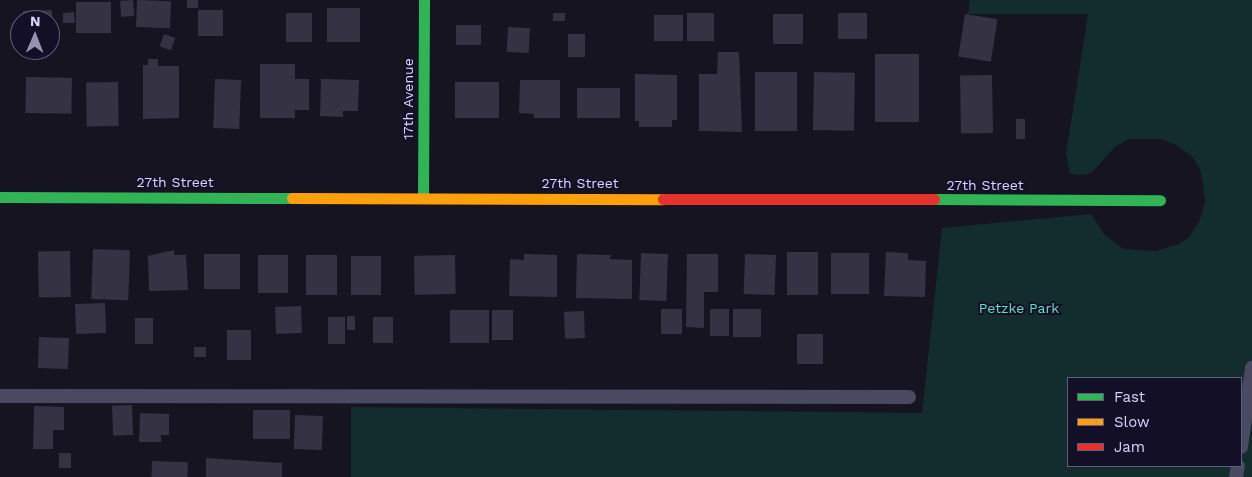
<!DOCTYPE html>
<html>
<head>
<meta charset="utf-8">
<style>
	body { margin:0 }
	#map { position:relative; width:1252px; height:477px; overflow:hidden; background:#161421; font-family:"Work Sans",sans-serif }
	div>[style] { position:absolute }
	.green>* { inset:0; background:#132c2d }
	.building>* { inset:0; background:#343243; transform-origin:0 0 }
	.lane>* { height:14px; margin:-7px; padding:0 7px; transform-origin:7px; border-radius:7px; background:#4a4962 }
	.fast>* { height:11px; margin:-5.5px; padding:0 5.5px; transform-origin:5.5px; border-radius:5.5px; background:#30b455 }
	.slow>* { height:11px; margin:-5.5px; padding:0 5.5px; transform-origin:5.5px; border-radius:5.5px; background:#ff9f0a }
	.jam>* { height:11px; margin:-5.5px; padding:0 5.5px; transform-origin:5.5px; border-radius:5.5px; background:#e5322d }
	span { translate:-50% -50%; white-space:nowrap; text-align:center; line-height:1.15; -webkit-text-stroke:4px #130f26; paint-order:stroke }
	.street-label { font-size:14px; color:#d9d4ff }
	.park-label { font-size:14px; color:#5fe0c0 }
	.legend { position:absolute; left:1067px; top:377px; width:175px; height:90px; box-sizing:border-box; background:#130f26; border:1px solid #625e7d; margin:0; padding:6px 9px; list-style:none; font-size:15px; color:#d9d4ff }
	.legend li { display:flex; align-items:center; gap:10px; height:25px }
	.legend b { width:25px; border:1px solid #625e7d }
	.north { position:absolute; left:10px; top:10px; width:50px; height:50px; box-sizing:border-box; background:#130f26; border:1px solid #625e7d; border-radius:50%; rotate:1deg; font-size:14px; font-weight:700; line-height:20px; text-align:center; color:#d9d4ff }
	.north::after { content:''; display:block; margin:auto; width:18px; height:22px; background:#9591b1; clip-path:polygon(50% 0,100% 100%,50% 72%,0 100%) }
</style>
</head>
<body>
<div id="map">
	<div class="green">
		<div style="clip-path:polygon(evenodd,970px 0,1252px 0,1252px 477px,351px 477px,351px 407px,922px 413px,942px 228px,1091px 214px,1104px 234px,1123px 249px,1156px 251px,1179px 244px,1188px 238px,1199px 222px,1205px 202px,1203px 184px,1200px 169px,1192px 156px,1176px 145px,1161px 139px,1129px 139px,1115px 147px,1093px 171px,1085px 175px,1070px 174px,1066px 154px,1088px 14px,968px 14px,970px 0,1068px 378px,1241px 378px,1241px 466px,1068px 466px,1068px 378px)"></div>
	</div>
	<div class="building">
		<div style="left:133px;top:0;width:16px;height:13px;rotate:86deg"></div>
		<div style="left:137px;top:0;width:34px;height:27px;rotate:2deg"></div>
		<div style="left:187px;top:0;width:11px;height:8px"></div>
		<div style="left:111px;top:2px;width:31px;height:35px;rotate:90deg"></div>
		<div style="left:327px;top:8px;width:33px;height:34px"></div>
		<div style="clip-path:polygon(52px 10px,52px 37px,50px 20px,23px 20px,23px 11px)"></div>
		<div style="left:198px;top:10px;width:25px;height:26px"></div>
		<div style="clip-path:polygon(74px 12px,75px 23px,63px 23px,63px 13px)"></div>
		<div style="left:312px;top:13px;width:29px;height:26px;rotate:90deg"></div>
		<div style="left:553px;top:13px;width:12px;height:8px"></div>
		<div style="left:687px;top:13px;width:27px;height:28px"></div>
		<div style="left:838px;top:13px;width:29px;height:26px"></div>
		<div style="left:773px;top:14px;width:30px;height:30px"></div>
		<div style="left:965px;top:14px;width:33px;height:43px;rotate:9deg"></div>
		<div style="left:654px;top:15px;width:29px;height:26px"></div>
		<div style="left:456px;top:25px;width:25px;height:20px"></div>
		<div style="left:508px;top:27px;width:22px;height:25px;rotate:3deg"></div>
		<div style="left:164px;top:34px;width:12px;height:13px;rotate:20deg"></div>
		<div style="left:568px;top:34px;width:17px;height:23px"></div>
		<div style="clip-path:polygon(718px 52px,739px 52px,742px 132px,699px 131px,699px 74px,717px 74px)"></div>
		<div style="left:875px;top:54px;width:44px;height:68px"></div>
		<div style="clip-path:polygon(148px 59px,158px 59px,158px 66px,179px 66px,179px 118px,143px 119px,143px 65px,148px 65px)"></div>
		<div style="clip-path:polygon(260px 64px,295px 64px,295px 79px,309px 79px,309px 110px,295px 110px,295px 118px,260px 118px)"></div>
		<div style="left:755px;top:72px;width:42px;height:59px"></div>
		<div style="left:814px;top:72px;width:41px;height:58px;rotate:1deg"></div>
		<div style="clip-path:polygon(635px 74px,677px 75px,677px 120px,672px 120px,672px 127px,639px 127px,639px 121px,635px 121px)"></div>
		<div style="left:992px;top:75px;width:58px;height:32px;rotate:89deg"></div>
		<div style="left:26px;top:77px;width:46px;height:36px;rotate:1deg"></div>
		<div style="left:215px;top:79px;width:26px;height:49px;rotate:2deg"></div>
		<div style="clip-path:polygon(321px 79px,359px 80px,358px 111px,343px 111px,343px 117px,320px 116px)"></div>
		<div style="clip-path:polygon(520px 80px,560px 80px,560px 118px,534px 118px,534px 114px,519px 113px)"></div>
		<div style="left:118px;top:82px;width:44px;height:32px;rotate:89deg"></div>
		<div style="left:455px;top:82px;width:44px;height:36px"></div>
		<div style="left:577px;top:88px;width:43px;height:30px"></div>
		<div style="left:1016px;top:119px;width:9px;height:20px"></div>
		<div style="left:93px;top:249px;width:37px;height:50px;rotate:2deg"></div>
		<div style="clip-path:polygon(174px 250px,174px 255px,186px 255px,188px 290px,149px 291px,148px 256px)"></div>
		<div style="left:70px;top:251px;width:46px;height:32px;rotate:89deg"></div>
		<div style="left:787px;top:252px;width:31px;height:43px"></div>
		<div style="clip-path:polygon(886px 252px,908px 253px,908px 260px,926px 261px,925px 297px,884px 296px)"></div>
		<div style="left:641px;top:253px;width:27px;height:47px;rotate:2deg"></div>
		<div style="left:831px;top:253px;width:38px;height:41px"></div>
		<div style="left:204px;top:254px;width:36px;height:35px"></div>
		<div style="clip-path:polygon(524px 254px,557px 255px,557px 297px,509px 296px,510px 259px,524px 260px)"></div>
		<div style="clip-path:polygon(577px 254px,611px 255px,610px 259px,632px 260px,632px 299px,576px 298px)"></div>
		<div style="clip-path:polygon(687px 254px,718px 254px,718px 292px,704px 292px,704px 328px,686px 327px)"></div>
		<div style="left:745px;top:254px;width:31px;height:40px;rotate:2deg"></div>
		<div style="left:258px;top:255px;width:30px;height:38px"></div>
		<div style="left:306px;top:255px;width:31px;height:40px"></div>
		<div style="left:455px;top:255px;width:39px;height:41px;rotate:89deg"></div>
		<div style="left:351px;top:256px;width:30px;height:39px"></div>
		<div style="left:105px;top:303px;width:30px;height:30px;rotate:88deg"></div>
		<div style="left:301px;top:306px;width:27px;height:26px;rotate:88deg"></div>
		<div style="left:682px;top:309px;width:25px;height:21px;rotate:90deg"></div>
		<div style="left:710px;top:309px;width:19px;height:27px"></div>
		<div style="left:733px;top:309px;width:28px;height:28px"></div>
		<div style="left:450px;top:310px;width:39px;height:33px"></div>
		<div style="left:513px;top:310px;width:30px;height:21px;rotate:90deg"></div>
		<div style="left:584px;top:311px;width:27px;height:20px;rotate:88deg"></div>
		<div style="left:347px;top:316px;width:8px;height:14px"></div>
		<div style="left:328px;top:317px;width:17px;height:27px"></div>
		<div style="left:373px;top:317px;width:20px;height:26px"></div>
		<div style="left:135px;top:318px;width:18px;height:26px"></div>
		<div style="left:227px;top:330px;width:24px;height:30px"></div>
		<div style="left:823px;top:334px;width:30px;height:26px;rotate:90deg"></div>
		<div style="left:39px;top:337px;width:30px;height:31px;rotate:2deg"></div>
		<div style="left:206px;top:347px;width:10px;height:12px;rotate:90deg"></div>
		<div style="left:132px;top:405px;width:30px;height:20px;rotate:88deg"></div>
		<div style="clip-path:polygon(34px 406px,64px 407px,64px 430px,53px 430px,53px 449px,33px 449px)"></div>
		<div style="left:290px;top:410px;width:29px;height:37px;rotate:90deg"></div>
		<div style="clip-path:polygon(140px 413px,169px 414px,169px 435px,161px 435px,161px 442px,139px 442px)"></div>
		<div style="left:295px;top:415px;width:28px;height:34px;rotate:2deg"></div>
		<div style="left:59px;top:453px;width:12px;height:15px"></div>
		<div style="clip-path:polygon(206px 458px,282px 463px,282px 477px,206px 477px)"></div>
		<div style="left:152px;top:461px;width:36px;height:16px;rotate:2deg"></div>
	</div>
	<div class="lane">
		<div style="left:0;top:396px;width:909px;rotate:0.06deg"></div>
		<div style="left:1241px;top:447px;width:80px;rotate:-82.1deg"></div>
		<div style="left:1236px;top:477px;width:11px;rotate:-80deg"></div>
	</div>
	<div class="fast">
		<div style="left:0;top:197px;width:292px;rotate:0.2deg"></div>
		<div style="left:423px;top:198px;width:198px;rotate:-89.7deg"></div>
		<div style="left:934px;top:199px;width:226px;rotate:0.3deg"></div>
	</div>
	<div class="slow">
		<div style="left:292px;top:198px;width:371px;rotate:0.2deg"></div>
	</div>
	<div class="jam">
		<div style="left:663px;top:199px;width:271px"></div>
	</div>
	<div class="street-label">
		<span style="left:408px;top:99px;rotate:-90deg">17th Avenue</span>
		<span style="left:175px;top:182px">27th Street</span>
		<span style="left:580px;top:183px">27th Street</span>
		<span style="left:985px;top:185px">27th Street</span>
	</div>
	<div class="park-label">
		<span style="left:1019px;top:308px">Petzke Park</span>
	</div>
	<ul class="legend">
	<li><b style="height:6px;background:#30b455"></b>Fast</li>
	<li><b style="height:6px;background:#ff9f0a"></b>Slow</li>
	<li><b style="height:6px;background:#e5322d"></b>Jam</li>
	</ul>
	<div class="north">N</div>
</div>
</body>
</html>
